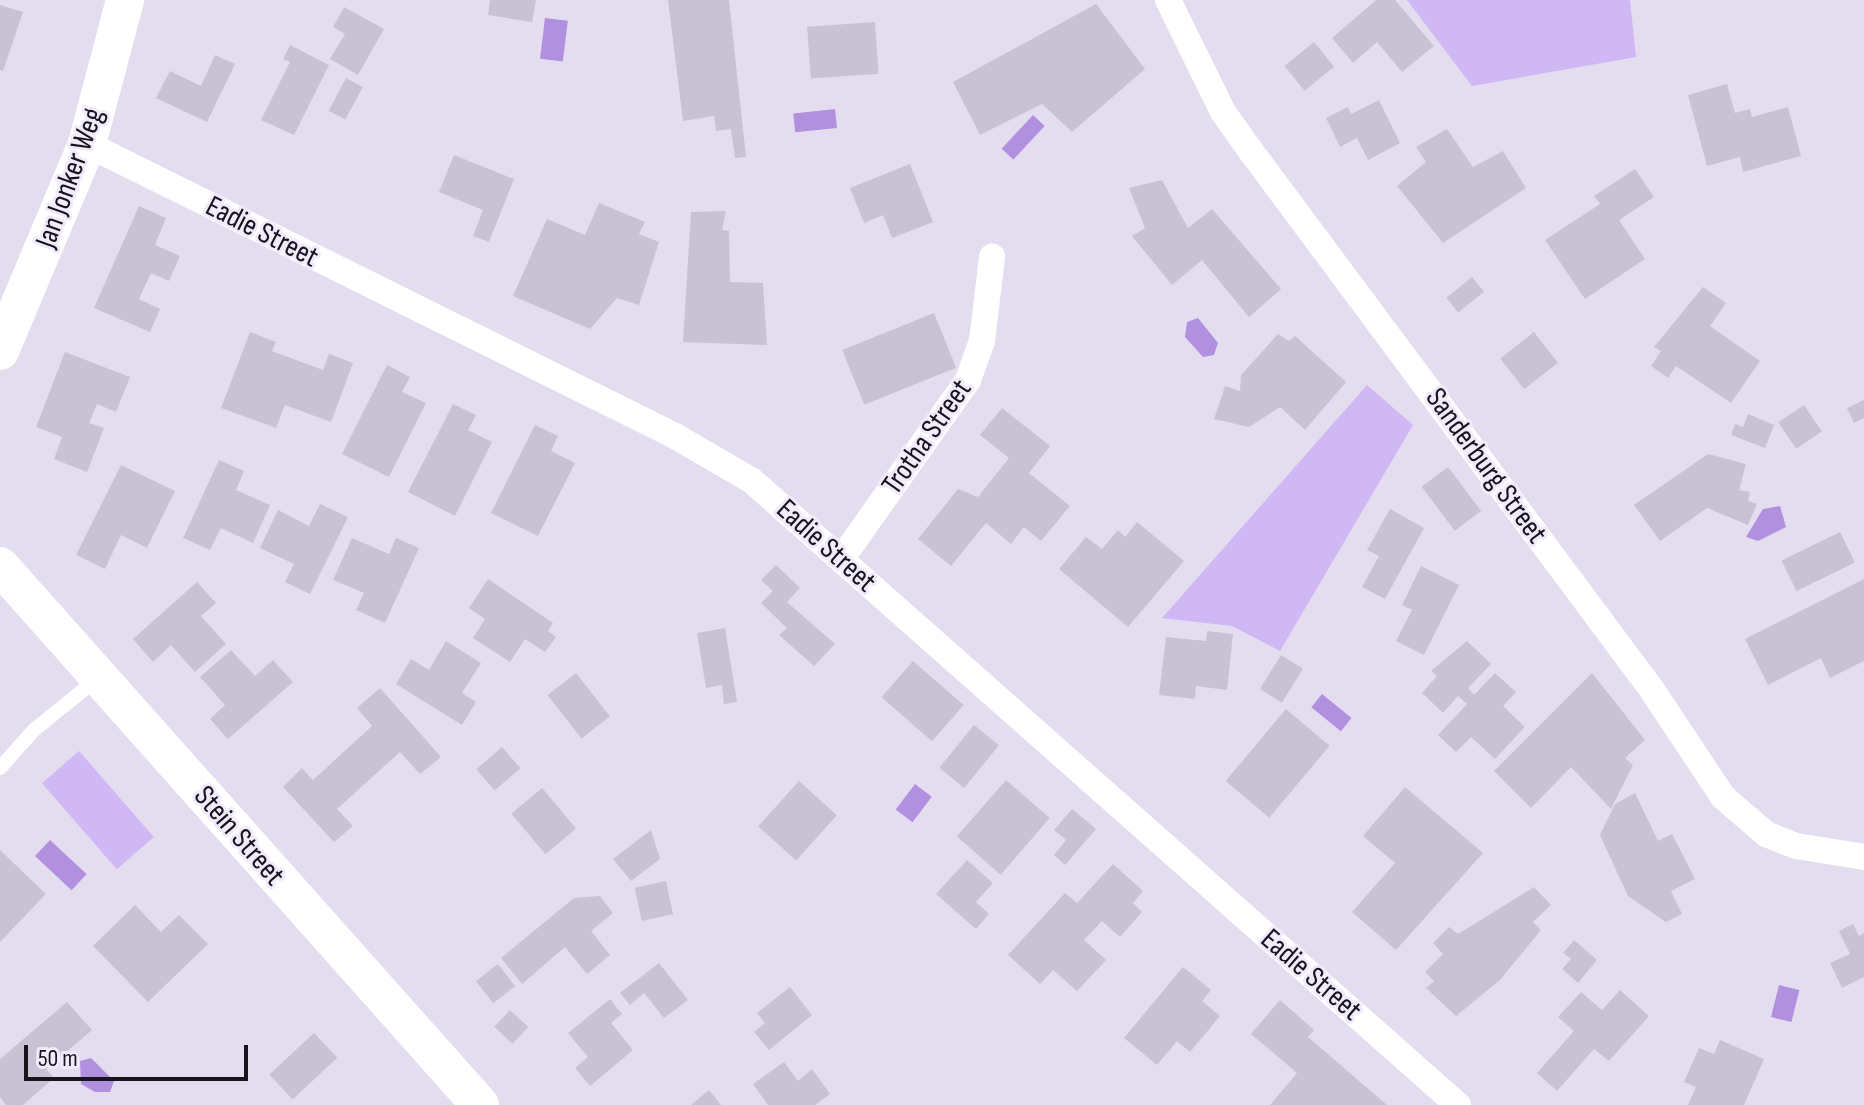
<!DOCTYPE html>
<html>
<head>
<meta charset="utf-8">
<style>
	body { margin:0 }
	#map { position:relative; width:1864px; height:1105px; overflow:hidden; background:#e4ddf0; font-family:"Sofia Sans Condensed",sans-serif }
	div>[style] { position:absolute }
	.green>* { inset:0; background:#cfb8f4; transform-origin:0 0 }
	.water>* { inset:0; background:#b190e0; transform-origin:0 0 }
	.building>* { inset:0; background:#c9c2d4; transform-origin:0 0 }
	.lane>* { height:14px; margin:-7px; padding:0 7px; transform-origin:7px; border-radius:7px; background:#fff }
	.street>* { height:26px; margin:-13px; padding:0 13px; transform-origin:13px; border-radius:13px; background:#fff }
	.secondary>* { height:38px; margin:-19px; padding:0 19px; transform-origin:19px; border-radius:19px; background:#fff }
	span { translate:-50% -50%; white-space:nowrap; text-align:center; line-height:1.15; -webkit-text-stroke:6px #f1eafd; paint-order:stroke }
	.street-label { font-size:30px; color:#17151b }
	.scale { position:absolute; left:24px; top:1045px; width:224px; height:36px; box-sizing:border-box; border:4px solid #17151b; border-top:0; padding-left:10px; font-size:24px; line-height:28px; white-space:nowrap; color:#17151b; -webkit-text-stroke:6px #f1eafd; paint-order:stroke }
</style>
</head>
<body>
<div id="map">
	<div class="green">
		<div style="clip-path:polygon(1407px 0,1630px 0,1636px 57px,1472px 86px)"></div>
		<div style="clip-path:polygon(1367px 385px,1413px 425px,1280px 651px,1232px 626px,1162px 618px)"></div>
		<div style="left:79px;top:751px;width:114px;height:49px;rotate:49deg"></div>
	</div>
	<div class="water">
		<div style="left:545px;top:18px;width:23px;height:41px;rotate:7deg"></div>
		<div style="left:835px;top:109px;width:19px;height:42px;rotate:84deg"></div>
		<div style="left:1033px;top:115px;width:16px;height:46px;rotate:43deg"></div>
		<div style="clip-path:polygon(1198px 318px,1218px 343px,1214px 355px,1203px 357px,1185px 337px,1187px 322px)"></div>
		<div style="clip-path:polygon(1780px 506px,1786px 527px,1758px 541px,1746px 537px,1763px 509px)"></div>
		<div style="left:1322px;top:694px;width:38px;height:17px;rotate:39deg"></div>
		<div style="left:915px;top:784px;width:21px;height:32px;rotate:37deg"></div>
		<div style="left:50px;top:840px;width:50px;height:22px;rotate:43deg"></div>
		<div style="left:1779px;top:985px;width:21px;height:33px;rotate:14deg"></div>
		<div style="clip-path:polygon(91px 1058px,114px 1081px,110px 1092px,95px 1092px,81px 1084px,80px 1061px)"></div>
	</div>
	<div class="building">
		<div style="clip-path:polygon(490px 0,536px 0,532px 22px,488px 15px)"></div>
		<div style="clip-path:polygon(668px 0,729px 0,746px 157px,735px 158px,731px 129px,716px 131px,714px 116px,683px 121px)"></div>
		<div style="clip-path:polygon(1376px 0,1395px 0,1434px 46px,1402px 72px,1377px 42px,1353px 63px,1332px 38px)"></div>
		<div style="clip-path:polygon(1096px 4px,1145px 69px,1072px 132px,1042px 104px,980px 135px,953px 82px)"></div>
		<div style="clip-path:polygon(0 5px,23px 12px,3px 71px,0 70px)"></div>
		<div style="clip-path:polygon(344px 7px,384px 29px,358px 75px,330px 59px,345px 34px,333px 27px)"></div>
		<div style="left:875px;top:22px;width:52px;height:68px;rotate:86deg"></div>
		<div style="left:1314px;top:42px;width:32px;height:38px;rotate:51deg"></div>
		<div style="clip-path:polygon(290px 45px,329px 65px,294px 135px,261px 120px,290px 62px,283px 59px)"></div>
		<div style="clip-path:polygon(215px 55px,235px 64px,207px 122px,156px 98px,170px 71px,201px 86px)"></div>
		<div style="left:346px;top:78px;width:19px;height:37px;rotate:28deg"></div>
		<div style="clip-path:polygon(1727px 84px,1735px 113px,1750px 109px,1752px 117px,1788px 107px,1801px 156px,1743px 172px,1740px 157px,1707px 166px,1688px 95px)"></div>
		<div style="clip-path:polygon(1379px 100px,1400px 143px,1368px 160px,1357px 138px,1340px 147px,1326px 118px,1348px 107px,1351px 114px)"></div>
		<div style="clip-path:polygon(1447px 129px,1473px 167px,1503px 151px,1526px 188px,1443px 243px,1397px 186px,1426px 162px,1416px 147px)"></div>
		<div style="clip-path:polygon(454px 155px,514px 179px,489px 242px,473px 236px,483px 210px,439px 192px)"></div>
		<div style="clip-path:polygon(910px 164px,933px 222px,892px 238px,883px 215px,864px 223px,850px 188px)"></div>
		<div style="clip-path:polygon(1635px 169px,1654px 197px,1619px 220px,1645px 259px,1585px 299px,1545px 240px,1600px 204px,1594px 196px)"></div>
		<div style="clip-path:polygon(1162px 180px,1188px 228px,1212px 209px,1281px 289px,1249px 317px,1202px 260px,1172px 285px,1132px 236px,1145px 228px,1129px 188px)"></div>
		<div style="clip-path:polygon(599px 203px,645px 222px,639px 234px,659px 242px,639px 305px,617px 298px,590px 329px,513px 296px,547px 219px,585px 235px)"></div>
		<div style="clip-path:polygon(139px 206px,166px 218px,155px 245px,180px 256px,169px 281px,151px 273px,139px 299px,160px 309px,150px 332px,94px 308px)"></div>
		<div style="clip-path:polygon(726px 211px,722px 230px,729px 231px,730px 282px,763px 283px,767px 345px,683px 342px,691px 212px)"></div>
		<div style="left:1472px;top:277px;width:19px;height:33px;rotate:51deg"></div>
		<div style="clip-path:polygon(1703px 287px,1726px 303px,1710px 326px,1760px 361px,1731px 403px,1676px 366px,1668px 378px,1651px 366px,1661px 351px,1654px 347px)"></div>
		<div style="left:934px;top:313px;width:59px;height:99px;rotate:68deg"></div>
		<div style="clip-path:polygon(250px 332px,276px 342px,272px 351px,323px 370px,329px 354px,353px 363px,331px 422px,285px 405px,276px 428px,221px 408px)"></div>
		<div style="left:1534px;top:332px;width:39px;height:43px;rotate:52deg"></div>
		<div style="clip-path:polygon(1278px 334px,1289px 341px,1295px 336px,1346px 382px,1305px 430px,1280px 407px,1249px 427px,1214px 419px,1225px 386px,1240px 391px,1241px 375px)"></div>
		<div style="clip-path:polygon(65px 352px,130px 377px,116px 412px,97px 404px,89px 423px,104px 428px,87px 472px,54px 459px,62px 437px,36px 427px)"></div>
		<div style="clip-path:polygon(387px 365px,410px 377px,402px 392px,426px 403px,389px 477px,342px 454px)"></div>
		<div style="clip-path:polygon(1864px 400px,1864px 418px,1854px 423px,1847px 408px)"></div>
		<div style="clip-path:polygon(453px 404px,476px 415px,468px 430px,492px 442px,455px 516px,408px 492px)"></div>
		<div style="left:1804px;top:405px;width:32px;height:31px;rotate:56deg"></div>
		<div style="clip-path:polygon(1002px 408px,1050px 446px,1029px 473px,1070px 506px,1041px 541px,1024px 527px,1011px 544px,986px 523px,951px 566px,918px 539px,958px 489px,978px 497px,1009px 458px,980px 435px)"></div>
		<div style="clip-path:polygon(1748px 414px,1774px 425px,1765px 448px,1731px 435px,1735px 424px,1743px 427px)"></div>
		<div style="clip-path:polygon(535px 425px,558px 436px,551px 451px,575px 463px,538px 536px,491px 513px)"></div>
		<div style="clip-path:polygon(1708px 454px,1746px 464px,1739px 490px,1750px 492px,1748px 501px,1757px 504px,1748px 525px,1707px 508px,1660px 541px,1634px 505px)"></div>
		<div style="clip-path:polygon(219px 460px,244px 471px,236px 490px,270px 505px,253px 543px,221px 528px,210px 550px,183px 538px)"></div>
		<div style="clip-path:polygon(121px 465px,175px 491px,147px 548px,121px 535px,105px 569px,76px 555px)"></div>
		<div style="left:1448px;top:467px;width:55px;height:33px;rotate:53deg"></div>
		<div style="clip-path:polygon(320px 504px,348px 517px,310px 594px,285px 582px,294px 564px,260px 548px,278px 510px,309px 526px)"></div>
		<div style="clip-path:polygon(1390px 509px,1424px 528px,1385px 599px,1362px 587px,1379px 556px,1367px 550px)"></div>
		<div style="clip-path:polygon(1137px 522px,1184px 561px,1128px 627px,1059px 569px,1086px 537px,1102px 549px,1118px 530px,1125px 537px)"></div>
		<div style="left:1840px;top:532px;width:34px;height:65px;rotate:64deg"></div>
		<div style="clip-path:polygon(352px 538px,389px 554px,396px 538px,419px 548px,385px 623px,356px 610px,364px 593px,333px 580px)"></div>
		<div style="clip-path:polygon(776px 565px,800px 588px,787px 602px,835px 644px,814px 666px,779px 635px,787px 628px,761px 603px,773px 591px,761px 580px)"></div>
		<div style="clip-path:polygon(1421px 566px,1459px 585px,1424px 655px,1396px 641px,1412px 610px,1402px 605px)"></div>
		<div style="clip-path:polygon(488px 579px,553px 623px,548px 631px,556px 637px,545px 652px,525px 639px,510px 662px,473px 638px,485px 619px,469px 608px)"></div>
		<div style="clip-path:polygon(1864px 579px,1864px 661px,1830px 678px,1821px 658px,1768px 685px,1745px 639px)"></div>
		<div style="clip-path:polygon(197px 582px,216px 603px,201px 616px,226px 644px,195px 672px,171px 645px,153px 662px,133px 639px)"></div>
		<div style="clip-path:polygon(725px 628px,737px 702px,724px 704px,722px 685px,706px 688px,697px 633px)"></div>
		<div style="clip-path:polygon(1207px 631px,1233px 634px,1227px 690px,1196px 686px,1195px 699px,1159px 695px,1166px 637px,1206px 641px)"></div>
		<div style="clip-path:polygon(446px 641px,481px 663px,462px 693px,476px 702px,462px 725px,396px 684px,411px 659px,429px 670px)"></div>
		<div style="clip-path:polygon(1467px 641px,1491px 664px,1468px 688px,1474px 695px,1495px 673px,1516px 692px,1503px 706px,1525px 727px,1495px 759px,1471px 737px,1456px 752px,1438px 735px,1467px 704px,1458px 696px,1443px 713px,1422px 693px,1437px 676px,1431px 671px)"></div>
		<div style="clip-path:polygon(231px 650px,255px 676px,273px 660px,293px 682px,228px 739px,210px 719px,225px 705px,200px 677px)"></div>
		<div style="left:1281px;top:655px;width:26px;height:40px;rotate:32deg"></div>
		<div style="left:913px;top:661px;width:67px;height:48px;rotate:41deg"></div>
		<div style="left:576px;top:673px;width:55px;height:36px;rotate:52deg"></div>
		<div style="clip-path:polygon(1592px 673px,1645px 740px,1625px 758px,1633px 765px,1611px 809px,1571px 767px,1531px 808px,1494px 771px)"></div>
		<div style="clip-path:polygon(380px 688px,441px 757px,420px 774px,400px 752px,337px 809px,353px 826px,334px 842px,283px 787px,302px 768px,313px 780px,372px 726px,357px 708px)"></div>
		<div style="left:1286px;top:709px;width:57px;height:94px;rotate:40deg"></div>
		<div style="left:974px;top:725px;width:32px;height:55px;rotate:39deg"></div>
		<div style="left:502px;top:747px;width:28px;height:34px;rotate:49deg"></div>
		<div style="left:1006px;top:780px;width:58px;height:75px;rotate:41deg"></div>
		<div style="left:799px;top:781px;width:51px;height:61px;rotate:42deg"></div>
		<div style="clip-path:polygon(1405px 787px,1483px 853px,1396px 950px,1352px 912px,1395px 863px,1363px 836px)"></div>
		<div style="left:542px;top:788px;width:53px;height:40px;rotate:50deg"></div>
		<div style="clip-path:polygon(1635px 793px,1658px 841px,1672px 834px,1695px 879px,1671px 891px,1682px 914px,1666px 922px,1628px 896px,1600px 835px,1615px 804px)"></div>
		<div style="clip-path:polygon(1072px 809px,1096px 829px,1065px 865px,1054px 855px,1066px 840px,1054px 830px)"></div>
		<div style="clip-path:polygon(651px 830px,660px 859px,631px 881px,613px 859px)"></div>
		<div style="clip-path:polygon(0 850px,46px 894px,0 942px)"></div>
		<div style="clip-path:polygon(967px 860px,993px 883px,976px 902px,989px 914px,976px 929px,936px 894px)"></div>
		<div style="clip-path:polygon(1113px 864px,1143px 891px,1133px 903px,1142px 912px,1120px 937px,1102px 921px,1084px 940px,1106px 960px,1077px 991px,1053px 970px,1040px 984px,1008px 955px,1065px 893px,1077px 903px)"></div>
		<div style="left:666px;top:881px;width:34px;height:32px;rotate:78deg"></div>
		<div style="clip-path:polygon(1534px 887px,1551px 905px,1533px 922px,1541px 930px,1500px 980px,1456px 1016px,1426px 988px,1434px 981px,1425px 972px,1443px 954px,1433px 943px,1449px 927px,1458px 934px)"></div>
		<div style="clip-path:polygon(600px 896px,613px 913px,591px 931px,610px 955px,587px 974px,565px 947px,522px 984px,501px 958px,574px 898px)"></div>
		<div style="clip-path:polygon(135px 905px,161px 932px,179px 915px,208px 944px,148px 1002px,93px 946px)"></div>
		<div style="clip-path:polygon(1853px 924px,1859px 936px,1864px 933px,1864px 977px,1842px 988px,1830px 963px,1850px 954px,1839px 931px)"></div>
		<div style="clip-path:polygon(1574px 940px,1597px 960px,1578px 983px,1562px 969px,1571px 959px,1563px 953px)"></div>
		<div style="clip-path:polygon(659px 963px,688px 1000px,664px 1018px,644px 993px,630px 1005px,620px 993px)"></div>
		<div style="left:498px;top:964px;width:28px;height:28px;rotate:52deg"></div>
		<div style="clip-path:polygon(1183px 967px,1211px 990px,1202px 1001px,1220px 1016px,1190px 1052px,1177px 1041px,1157px 1065px,1124px 1038px)"></div>
		<div style="clip-path:polygon(790px 987px,812px 1015px,769px 1050px,754px 1032px,765px 1023px,757px 1013px)"></div>
		<div style="clip-path:polygon(1620px 990px,1649px 1016px,1609px 1061px,1594px 1049px,1557px 1091px,1537px 1073px,1574px 1031px,1558px 1017px,1581px 992px,1602px 1010px)"></div>
		<div style="clip-path:polygon(610px 999px,622px 1014px,611px 1023px,633px 1050px,590px 1086px,575px 1068px,588px 1057px,568px 1033px)"></div>
		<div style="clip-path:polygon(1280px 1000px,1314px 1030px,1308px 1037px,1387px 1105px,1270px 1105px,1297px 1073px,1251px 1034px)"></div>
		<div style="clip-path:polygon(67px 1002px,92px 1030px,46px 1069px,54px 1078px,23px 1105px,6px 1105px,0 1097px,0 1059px)"></div>
		<div style="left:510px;top:1010px;width:25px;height:23px;rotate:43deg"></div>
		<div style="left:314px;top:1033px;width:34px;height:61px;rotate:47deg"></div>
		<div style="clip-path:polygon(1720px 1040px,1764px 1059px,1744px 1105px,1688px 1105px,1696px 1087px,1684px 1082px,1699px 1048px,1714px 1054px)"></div>
		<div style="clip-path:polygon(784px 1062px,798px 1081px,812px 1069px,830px 1094px,815px 1105px,768px 1105px,753px 1084px)"></div>
		<div style="clip-path:polygon(709px 1090px,721px 1105px,691px 1105px)"></div>
	</div>
	<div class="lane">
		<div style="left:0;top:768px;width:51px;rotate:-48.2deg"></div>
		<div style="left:34px;top:730px;width:81px;rotate:-39deg"></div>
	</div>
	<div class="street">
		<div style="left:1168px;top:0;width:125px;rotate:63.8deg"></div>
		<div style="left:1223px;top:112px;width:47px;rotate:54.6deg"></div>
		<div style="left:1250px;top:150px;width:673px;rotate:53.33deg"></div>
		<div style="left:1652px;top:690px;width:128px;rotate:56.4deg"></div>
		<div style="left:1723px;top:797px;width:57px;rotate:40.7deg"></div>
		<div style="left:1766px;top:834px;width:32px;rotate:22deg"></div>
		<div style="left:1796px;top:846px;width:69px;rotate:9.2deg"></div>
		<div style="left:87px;top:144px;width:657px;rotate:26.41deg"></div>
		<div style="left:675px;top:436px;width:88px;rotate:30.1deg"></div>
		<div style="left:751px;top:480px;width:944px;rotate:41.48deg"></div>
		<div style="left:842px;top:558px;width:218px;rotate:-54.7deg"></div>
		<div style="left:968px;top:380px;width:41px;rotate:-70.3deg"></div>
		<div style="left:982px;top:341px;width:85px;rotate:-83.2deg"></div>
	</div>
	<div class="secondary">
		<div style="left:0;top:351px;width:225px;rotate:-67.2deg"></div>
		<div style="left:87px;top:144px;width:149px;rotate:-75.2deg"></div>
		<div style="left:0;top:566px;width:722px;rotate:48.31deg"></div>
	</div>
	<div class="street-label">
		<span style="left:70px;top:178px;rotate:-70deg">Jan Jonker Weg</span>
		<span style="left:262px;top:232px;rotate:27deg">Eadie Street</span>
		<span style="left:927px;top:437px;rotate:-55deg">Trotha Street</span>
		<span style="left:1486px;top:466px;rotate:54deg">Sanderburg Street</span>
		<span style="left:826px;top:546px;rotate:42deg">Eadie Street</span>
		<span style="left:239px;top:836px;rotate:49deg">Stein Street</span>
		<span style="left:1311px;top:975px;rotate:41deg">Eadie Street</span>
	</div>
	<div class="scale">50 m</div>
</div>
</body>
</html>
